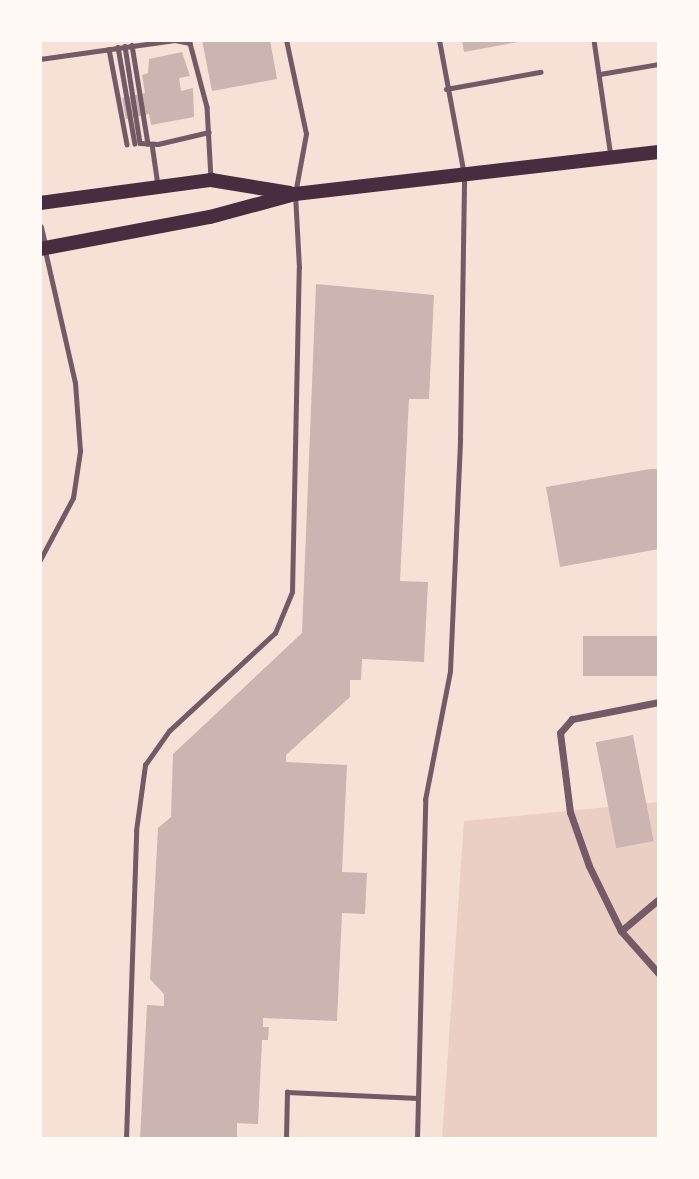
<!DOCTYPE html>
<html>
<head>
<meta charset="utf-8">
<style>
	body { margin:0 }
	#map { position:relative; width:699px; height:1179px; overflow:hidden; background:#f7e1d7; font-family:Ubuntu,sans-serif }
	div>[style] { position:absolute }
	.green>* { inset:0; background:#ebcfc5 }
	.building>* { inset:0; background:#ccb4b1; transform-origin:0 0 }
	.service>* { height:4.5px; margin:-2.25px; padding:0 2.25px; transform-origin:2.25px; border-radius:2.25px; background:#755966 }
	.minor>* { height:7px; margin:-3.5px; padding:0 3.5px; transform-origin:3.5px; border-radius:3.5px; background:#755966 }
	.primary>* { height:14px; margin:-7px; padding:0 7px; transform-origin:7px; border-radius:7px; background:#4a2c40 }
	span { translate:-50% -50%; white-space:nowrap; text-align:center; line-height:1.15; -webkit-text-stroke:5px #fffaf5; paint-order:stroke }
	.frame { position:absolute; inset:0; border:42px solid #fffaf5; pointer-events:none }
</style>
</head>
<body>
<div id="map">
	<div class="green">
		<div style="clip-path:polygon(659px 802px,659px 1139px,442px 1139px,464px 821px)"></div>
	</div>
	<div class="building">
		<div style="clip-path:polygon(202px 40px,270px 40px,277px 79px,212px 91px)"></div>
		<div style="clip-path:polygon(462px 40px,518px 40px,518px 42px,464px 52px)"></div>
		<div style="clip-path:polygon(182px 52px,190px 76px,179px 78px,181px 91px,193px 88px,194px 117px,151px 125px,149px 114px,126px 119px,122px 98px,145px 93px,142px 75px,148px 73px,149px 59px)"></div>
		<div style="clip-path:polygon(316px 284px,434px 295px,429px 399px,409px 399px,400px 581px,428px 582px,424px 662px,362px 659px,361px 680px,350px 680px,350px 697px,286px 755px,286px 762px,347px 765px,342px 872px,367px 873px,365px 914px,342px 913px,337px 1021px,263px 1018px,263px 1027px,269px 1027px,268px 1040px,262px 1040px,258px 1124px,237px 1123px,237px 1139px,140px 1139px,147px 1005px,164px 1006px,164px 994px,150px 979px,158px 828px,171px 817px,173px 754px,302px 633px)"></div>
		<div style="clip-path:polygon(650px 469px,659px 469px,659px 549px,560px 567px,546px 487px)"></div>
		<div style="left:659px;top:636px;width:40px;height:76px;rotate:90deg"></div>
		<div style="left:633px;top:735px;width:108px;height:38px;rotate:79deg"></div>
	</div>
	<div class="service">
		<div style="left:594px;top:40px;width:117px;rotate:81.7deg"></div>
		<div style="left:132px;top:45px;width:100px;rotate:80.8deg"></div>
		<div style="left:125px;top:46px;width:98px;rotate:81.2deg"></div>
		<div style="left:140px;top:143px;width:18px;rotate:3deg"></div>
		<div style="left:158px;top:144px;width:52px;rotate:-13.2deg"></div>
		<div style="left:118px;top:47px;width:98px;rotate:80.1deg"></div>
		<div style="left:109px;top:49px;width:97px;rotate:79.3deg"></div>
		<div style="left:40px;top:59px;width:136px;rotate:-8deg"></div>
		<div style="left:175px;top:40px;width:15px;rotate:11deg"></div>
		<div style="left:190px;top:43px;width:66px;rotate:75.1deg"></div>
		<div style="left:207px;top:107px;width:72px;rotate:86.8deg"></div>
		<div style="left:600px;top:74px;width:60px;rotate:-9.6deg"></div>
		<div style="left:446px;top:89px;width:96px;rotate:-10.3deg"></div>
		<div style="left:152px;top:144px;width:41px;rotate:81.7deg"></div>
		<div style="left:40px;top:560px;width:70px;rotate:-62deg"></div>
		<div style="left:73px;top:498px;width:48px;rotate:-81.5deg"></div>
		<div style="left:80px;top:451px;width:68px;rotate:-94.2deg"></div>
		<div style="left:75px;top:383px;width:135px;rotate:-102.8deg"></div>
		<div style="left:126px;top:1139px;width:308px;rotate:-88.1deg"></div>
		<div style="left:136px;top:831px;width:67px;rotate:-82.2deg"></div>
		<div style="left:145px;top:765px;width:42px;rotate:-54.8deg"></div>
		<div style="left:169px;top:731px;width:144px;rotate:-42.8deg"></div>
		<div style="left:275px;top:633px;width:44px;rotate:-67.5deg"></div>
		<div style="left:292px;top:592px;width:324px;rotate:-88.8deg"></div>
		<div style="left:299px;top:268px;width:74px;rotate:-93.1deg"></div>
		<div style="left:295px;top:194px;width:61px;rotate:-79.6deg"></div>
		<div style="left:306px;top:134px;width:96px;rotate:-102deg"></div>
		<div style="left:286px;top:1139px;width:47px;rotate:-88.8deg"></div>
		<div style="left:287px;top:1092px;width:131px;rotate:2.6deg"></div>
		<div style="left:417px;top:1139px;width:339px;rotate:-88.6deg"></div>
		<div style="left:425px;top:800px;width:131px;rotate:-79deg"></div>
		<div style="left:450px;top:671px;width:232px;rotate:-87.5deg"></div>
		<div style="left:460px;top:439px;width:264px;rotate:-89.1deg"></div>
		<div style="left:464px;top:175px;width:137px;rotate:-100.5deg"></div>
	</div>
	<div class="minor">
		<div style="left:40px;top:227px;width:22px;rotate:77deg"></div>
		<div style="left:659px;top:702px;width:89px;rotate:168.9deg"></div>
		<div style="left:572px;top:719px;width:18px;rotate:131deg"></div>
		<div style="left:560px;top:733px;width:80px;rotate:82.8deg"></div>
		<div style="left:570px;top:812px;width:57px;rotate:70.6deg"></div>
		<div style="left:589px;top:866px;width:72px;rotate:63.8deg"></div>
		<div style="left:621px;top:931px;width:57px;rotate:48.5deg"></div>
		<div style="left:621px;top:931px;width:50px;rotate:-40.1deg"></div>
	</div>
	<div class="primary">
		<div style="left:40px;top:203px;width:173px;rotate:-7.7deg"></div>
		<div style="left:211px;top:180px;width:80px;rotate:9.3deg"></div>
		<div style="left:40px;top:249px;width:173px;rotate:-10.7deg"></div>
		<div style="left:210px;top:217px;width:88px;rotate:-15.1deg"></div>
		<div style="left:295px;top:194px;width:366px;rotate:-6.6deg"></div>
	</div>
	<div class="frame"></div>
</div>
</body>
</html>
